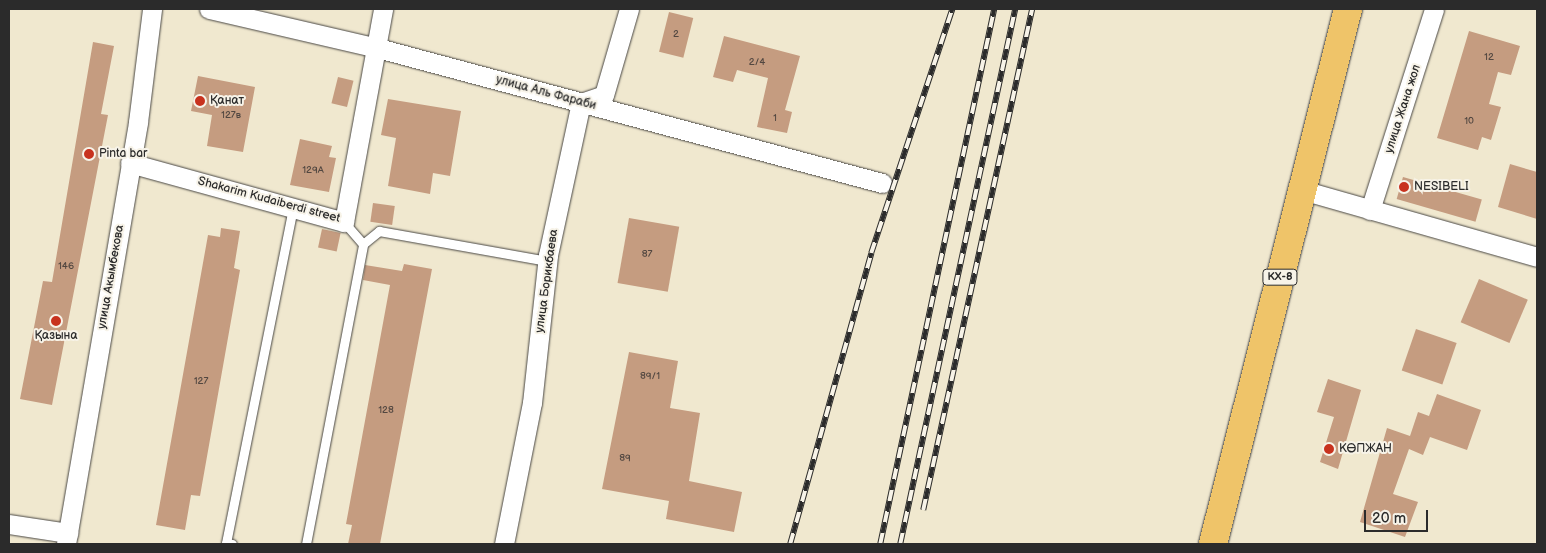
<!DOCTYPE html>
<html>
<head>
<meta charset="utf-8">
<style>
	body { margin:0 }
	#map { position:relative; width:1546px; height:553px; overflow:hidden; background:#f0e8cf; font-family:"Balsamiq Sans",sans-serif }
	div>[style] { position:absolute }
	.building>* { inset:0; background:#c59c80; transform-origin:0 0 }
	.roads { filter:drop-shadow(0 0 1px #494744) drop-shadow(0 0 1px #494744) }
	.lane>* { height:9px; margin:-4.5px; padding:0 4.5px; transform-origin:4.5px; border-radius:4.5px; background:#fff }
	.street>* { height:19px; margin:-9.5px; padding:0 9.5px; transform-origin:9.5px; border-radius:9.5px; background:#fff }
	.primary>* { height:28px; margin:-14px; padding:0 14px; transform-origin:14px; border-radius:14px; background:#efc469 }
	.rail>* { height:5.5px; margin-top:-2.75px; transform-origin:0; background:repeating-linear-gradient(90deg,#f7f3e8 0 11px,#2b2b2b 0 22px); box-sizing:border-box; border-block:1px solid #2b2b2b }
	.dots>* { width:14px; height:14px; translate:-50% -50%; box-sizing:border-box; border:2px solid #f7f3e8; border-radius:50% }
	span { translate:-50% -50%; white-space:nowrap; text-align:center; line-height:1.15; -webkit-text-stroke:4px #f7f3e8; paint-order:stroke }
	.number-label { font-size:10px; color:#524740 }
	.number-label span { -webkit-text-stroke-width:0 }
	.shield-label span { padding:1px 4px; background:#f7f3e8; border:1px solid; border-radius:4px; -webkit-text-stroke-width:0 }
	.shield-label { font-size:11px; color:#2b2b2b; font-weight:700 }
	.street-label { font-size:12px; color:#2b2b2b }
	.poi-label { font-size:12px; color:#2b2b2b }
	.left { translate:0 -50%; text-align:left }
	.frame { position:absolute; inset:0; border:10px solid #2b2b2b; pointer-events:none }
	.scale { position:absolute; left:1364px; top:510px; width:64px; height:22px; box-sizing:border-box; border:2px solid #2b2b2b; border-top:0; padding-left:6px; font-size:15px; line-height:18px; white-space:nowrap; color:#2b2b2b; -webkit-text-stroke:4px #f7f3e8; paint-order:stroke }
</style>
</head>
<body>
<div id="map">
	<div class="building">
		<div style="left:669px;top:12px;width:25px;height:41px;rotate:14deg"></div>
		<div style="clip-path:polygon(1469px 31px,1520px 46px,1511px 75px,1498px 72px,1489px 104px,1501px 107px,1491px 140px,1482px 137px,1478px 150px,1437px 138px)"></div>
		<div style="clip-path:polygon(724px 36px,800px 56px,785px 110px,792px 112px,787px 133px,757px 127px,768px 78px,737px 70px,733px 82px,713px 77px)"></div>
		<div style="clip-path:polygon(93px 42px,114px 46px,101px 114px,108px 115px,52px 405px,20px 399px,43px 281px,52px 282px)"></div>
		<div style="clip-path:polygon(198px 76px,255px 87px,243px 152px,207px 146px,212px 115px,191px 111px)"></div>
		<div style="left:338px;top:77px;width:16px;height:27px;rotate:14deg"></div>
		<div style="clip-path:polygon(388px 99px,461px 111px,450px 176px,433px 173px,430px 194px,388px 186px,396px 138px,381px 135px)"></div>
		<div style="clip-path:polygon(300px 139px,332px 146px,329px 157px,336px 158px,329px 192px,290px 185px)"></div>
		<div style="clip-path:polygon(1510px 164px,1537px 172px,1537px 219px,1498px 207px)"></div>
		<div style="left:1403px;top:177px;width:82px;height:23px;rotate:16deg"></div>
		<div style="left:373px;top:203px;width:22px;height:19px;rotate:8deg"></div>
		<div style="left:629px;top:218px;width:51px;height:66px;rotate:10deg"></div>
		<div style="clip-path:polygon(221px 228px,240px 231px,234px 268px,240px 270px,200px 496px,191px 495px,185px 530px,156px 525px,208px 235px,220px 237px)"></div>
		<div style="left:322px;top:229px;width:19px;height:19px;rotate:12deg"></div>
		<div style="clip-path:polygon(404px 264px,432px 269px,380px 544px,348px 544px,352px 525px,346px 524px,390px 285px,363px 280px,365px 265px,402px 271px)"></div>
		<div style="left:1479px;top:279px;width:53px;height:47px;rotate:23deg"></div>
		<div style="left:1416px;top:329px;width:43px;height:44px;rotate:19deg"></div>
		<div style="clip-path:polygon(629px 352px,678px 361px,670px 408px,700px 413px,689px 481px,742px 492px,734px 532px,666px 519px,669px 501px,602px 489px)"></div>
		<div style="clip-path:polygon(1328px 379px,1361px 390px,1338px 469px,1320px 462px,1334px 417px,1317px 412px)"></div>
		<div style="clip-path:polygon(1437px 394px,1481px 410px,1467px 450px,1430px 437px,1423px 455px,1409px 449px,1393px 494px,1418px 502px,1405px 537px,1360px 522px,1387px 428px,1410px 436px,1418px 412px,1429px 416px)"></div>
	</div>
	<div class="roads">
		<div class="lane">
			<div style="left:363px;top:244px;width:21px;rotate:-39deg"></div>
			<div style="left:379px;top:231px;width:171px;rotate:10.1deg"></div>
			<div style="left:232px;top:544px;width:6px;rotate:-171deg"></div>
			<div style="left:226px;top:543px;width:342px;rotate:-78.7deg"></div>
			<div style="left:306px;top:544px;width:305px;rotate:-79.2deg"></div>
			<div style="left:363px;top:244px;width:29px;rotate:-131deg"></div>
		</div>
		<div class="street">
			<div style="left:209px;top:9px;width:169px;rotate:13deg"></div>
			<div style="left:374px;top:47px;width:526px;rotate:14.99deg"></div>
			<div style="left:130px;top:163px;width:222px;rotate:15.4deg"></div>
			<div style="left:344px;top:222px;width:217px;rotate:-79.6deg"></div>
			<div style="left:1302px;top:190px;width:244px;rotate:15.9deg"></div>
			<div style="left:1370px;top:210px;width:211px;rotate:-72.3deg"></div>
			<div style="left:9px;top:524px;width:60px;rotate:8.7deg"></div>
			<div style="left:66px;top:544px;width:428px;rotate:-80.3deg"></div>
			<div style="left:138px;top:122px;width:114px;rotate:-82.9deg"></div>
			<div style="left:504px;top:544px;width:144px;rotate:-78.8deg"></div>
			<div style="left:532px;top:403px;width:149px;rotate:-83.8deg"></div>
			<div style="left:548px;top:255px;width:156px;rotate:-77.8deg"></div>
			<div style="left:581px;top:103px;width:24px;rotate:-19deg"></div>
			<div style="left:604px;top:95px;width:90px;rotate:-73.8deg"></div>
		</div>
		<div class="primary">
			<div style="left:1213px;top:544px;width:552px;rotate:-75.84deg"></div>
		</div>
	</div>
	<div class="rail">
		<div style="left:923px;top:510px;width:513px;rotate:-77.73deg"></div>
		<div style="left:790px;top:544px;width:302px;rotate:-74.4deg"></div>
		<div style="left:871px;top:253px;width:257px;rotate:-71.6deg"></div>
		<div style="left:880px;top:544px;width:547px;rotate:-77.97deg"></div>
		<div style="left:900px;top:544px;width:547px;rotate:-77.87deg"></div>
	</div>
	<div class="dots">
		<div style="left:200px;top:101px;background:#c8321e"></div>
		<div style="left:89px;top:154px;background:#c8321e"></div>
		<div style="left:1404px;top:187px;background:#c8321e"></div>
		<div style="left:56px;top:321px;background:#c8321e"></div>
		<div style="left:1329px;top:449px;background:#c8321e"></div>
	</div>
	<div class="number-label">
		<span style="left:676px;top:35px">2</span>
		<span style="left:1489px;top:58px">12</span>
		<span style="left:757px;top:63px">2/4</span>
		<span style="left:231px;top:116px">127в</span>
		<span style="left:775px;top:119px">1</span>
		<span style="left:1469px;top:122px">10</span>
		<span style="left:313px;top:171px">129А</span>
		<span style="left:647px;top:255px">87</span>
		<span style="left:66px;top:267px">146</span>
		<span style="left:650px;top:377px">89/1</span>
		<span style="left:201px;top:382px">127</span>
		<span style="left:386px;top:411px">128</span>
		<span style="left:625px;top:459px">89</span>
	</div>
	<div class="shield-label">
		<span style="left:1280px;top:277px">КХ-8</span>
	</div>
	<div class="street-label">
		<span style="left:546px;top:93px;rotate:15deg">улица Аль Фараби</span>
		<span style="left:1403px;top:109px;rotate:-72deg">улица Жана жол</span>
		<span style="left:269px;top:200px;rotate:15deg">Shakarim Kudaiberdi street</span>
		<span style="left:111px;top:277px;rotate:-80deg">улица Акымбекова</span>
		<span style="left:547px;top:281px;rotate:-82deg">улица Борикбаева</span>
	</div>
	<div class="poi-label">
		<span class="left" style="left:210px;top:101px">Қанат</span>
		<span class="left" style="left:99px;top:154px">Pinta bar</span>
		<span class="left" style="left:1414px;top:187px">NESIBELI</span>
		<span style="left:56px;top:336px">Қазына</span>
		<span class="left" style="left:1339px;top:449px">КӨПЖАН</span>
	</div>
	<div class="frame"></div>
	<div class="scale">20 m</div>
</div>
</body>
</html>
